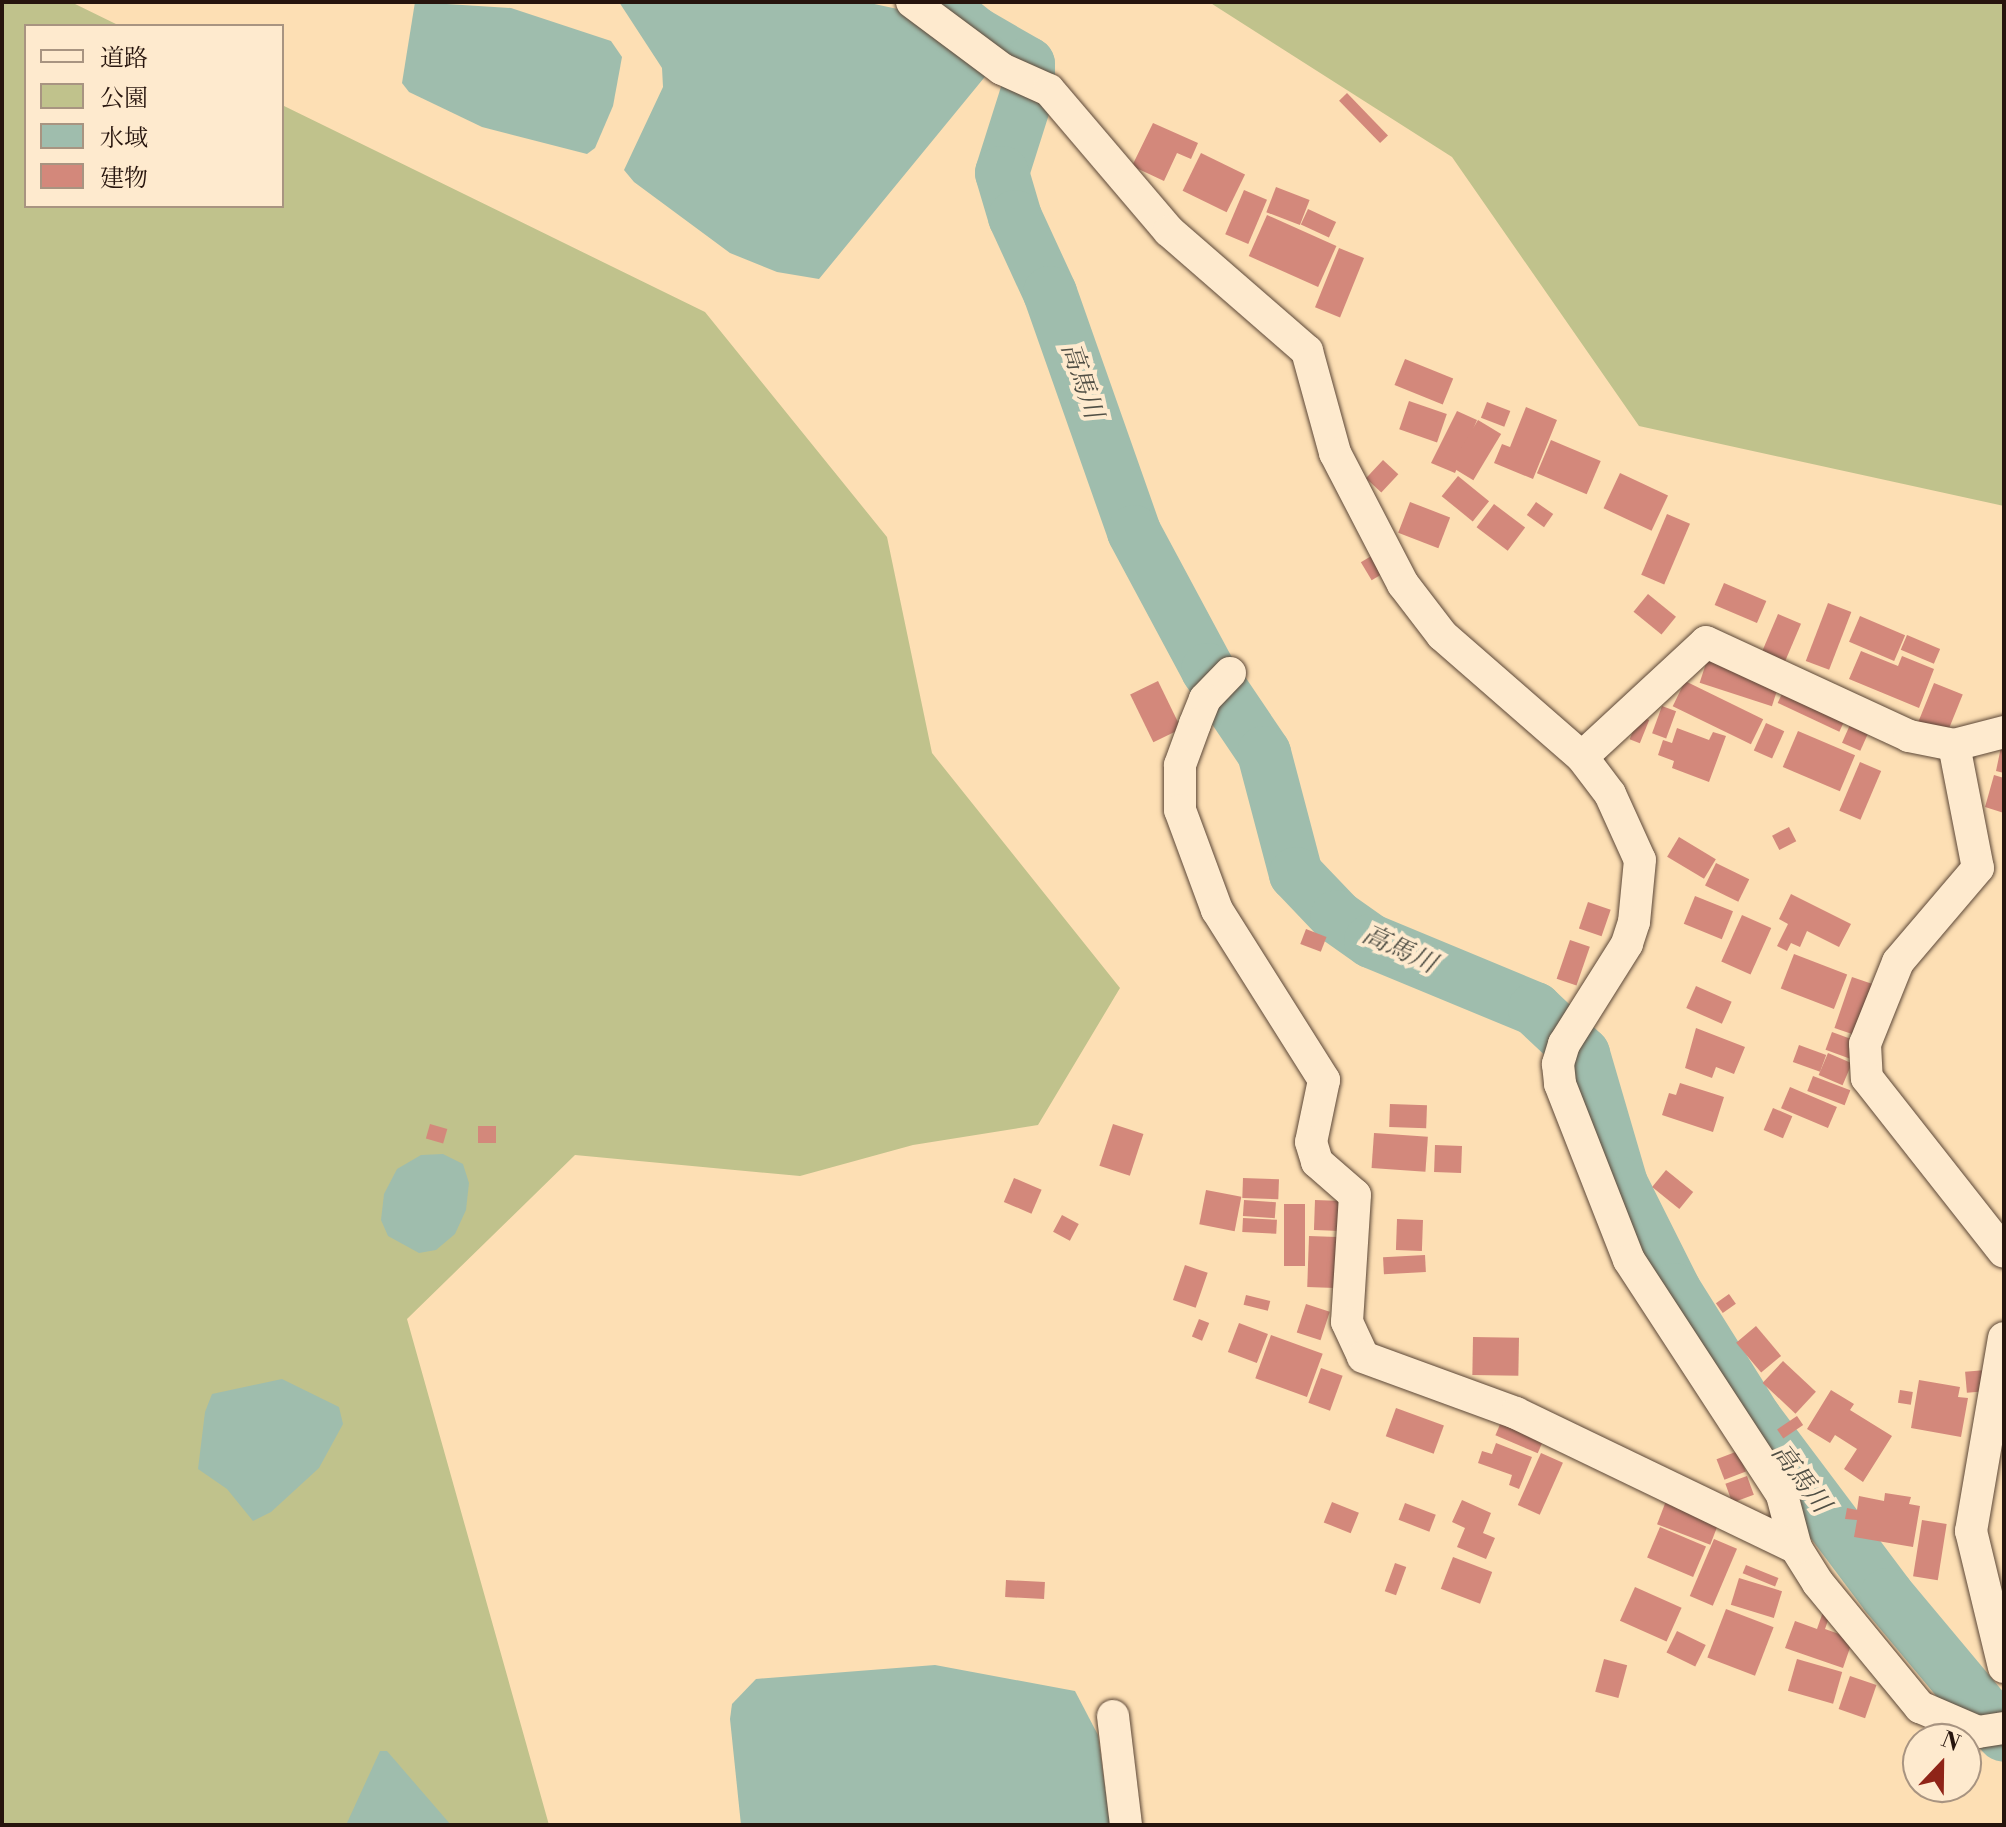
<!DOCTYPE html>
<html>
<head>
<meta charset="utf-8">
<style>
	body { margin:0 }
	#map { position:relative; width:2006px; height:1827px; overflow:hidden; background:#fddfb4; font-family:"Libre Bodoni","Noto Serif JP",serif }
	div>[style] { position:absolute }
	.green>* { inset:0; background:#c0c28c }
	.water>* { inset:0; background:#9fbdad }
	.river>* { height:54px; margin:-27px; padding:0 27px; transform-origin:27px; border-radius:27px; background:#9fbdad }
	.building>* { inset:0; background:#d3887b; transform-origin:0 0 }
	.roads { filter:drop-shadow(0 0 2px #5c4737) drop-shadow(0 0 2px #5c4737) }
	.minor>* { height:32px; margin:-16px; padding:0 16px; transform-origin:16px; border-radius:16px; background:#feeace }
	span { translate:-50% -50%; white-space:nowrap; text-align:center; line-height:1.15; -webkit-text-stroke:8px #feeace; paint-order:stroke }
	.water-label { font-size:26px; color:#504f45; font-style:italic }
	.frame { position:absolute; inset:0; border:4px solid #26140d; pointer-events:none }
	.legend { position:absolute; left:24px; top:24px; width:260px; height:184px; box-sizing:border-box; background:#feeace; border:2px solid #a89481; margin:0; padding:10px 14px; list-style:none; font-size:24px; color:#26140d }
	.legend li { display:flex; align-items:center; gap:16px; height:40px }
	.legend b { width:40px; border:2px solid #a89481 }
	.north { position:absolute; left:1902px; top:1723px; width:80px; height:80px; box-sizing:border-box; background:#feeace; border:2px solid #a89481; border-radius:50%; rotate:22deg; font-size:22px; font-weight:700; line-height:32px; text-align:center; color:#26140d }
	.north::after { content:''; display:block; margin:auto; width:28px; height:36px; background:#8f2418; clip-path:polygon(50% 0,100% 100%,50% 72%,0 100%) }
</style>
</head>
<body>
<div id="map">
	<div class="green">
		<div style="clip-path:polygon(2px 2px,71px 2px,120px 26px,26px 26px,26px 206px,282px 206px,282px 105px,705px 312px,887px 537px,932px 753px,1120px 988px,1038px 1125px,913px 1145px,800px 1176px,575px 1155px,407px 1319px,549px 1825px,2px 1825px)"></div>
		<div style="clip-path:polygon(1209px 2px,2004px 2px,2004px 506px,1639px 426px,1452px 157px)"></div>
	</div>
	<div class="water">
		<div style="clip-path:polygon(415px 2px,511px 8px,611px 41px,622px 57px,613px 106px,595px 148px,587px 154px,482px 127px,409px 92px,402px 83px)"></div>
		<div style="clip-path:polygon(619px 2px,865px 2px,907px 11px,988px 73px,819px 279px,777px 272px,730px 253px,634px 182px,624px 170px,663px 87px,662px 68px)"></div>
		<div style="clip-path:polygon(443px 1154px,463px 1164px,469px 1183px,466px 1210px,455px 1234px,436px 1250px,419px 1253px,388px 1236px,381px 1220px,384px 1194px,397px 1169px,421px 1155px)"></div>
		<div style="clip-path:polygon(282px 1379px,339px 1407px,343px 1424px,319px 1468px,271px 1512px,253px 1521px,227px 1489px,198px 1469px,205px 1412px,212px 1394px)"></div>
		<div style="clip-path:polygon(935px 1665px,1075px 1691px,1098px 1735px,1110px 1825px,741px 1825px,730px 1719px,732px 1704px,756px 1679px)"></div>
		<div style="clip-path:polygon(380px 1751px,387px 1751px,451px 1825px,346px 1825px)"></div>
	</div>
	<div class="river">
		<div style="left:936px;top:2px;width:51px;rotate:38.7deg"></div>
		<div style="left:976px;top:34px;width:60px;rotate:30deg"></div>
		<div style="left:1028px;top:64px;width:27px;rotate:90deg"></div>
		<div style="left:1028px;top:91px;width:86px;rotate:107.6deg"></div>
		<div style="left:1002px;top:173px;width:46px;rotate:73.5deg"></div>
		<div style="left:1015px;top:217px;width:84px;rotate:65.3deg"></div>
		<div style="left:1050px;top:293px;width:253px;rotate:70.6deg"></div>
		<div style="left:1134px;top:532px;width:157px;rotate:61.8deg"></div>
		<div style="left:1208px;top:670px;width:100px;rotate:56deg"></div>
		<div style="left:1264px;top:753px;width:125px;rotate:75.2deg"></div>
		<div style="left:1296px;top:874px;width:59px;rotate:46.4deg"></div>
		<div style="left:1337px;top:917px;width:42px;rotate:35.2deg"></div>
		<div style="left:1371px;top:941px;width:178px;rotate:22.5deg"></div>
		<div style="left:1535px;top:1009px;width:66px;rotate:43.2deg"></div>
		<div style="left:1583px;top:1054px;width:135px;rotate:73.7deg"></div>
		<div style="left:1621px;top:1184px;width:119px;rotate:63.4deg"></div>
		<div style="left:1674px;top:1290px;width:152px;rotate:57.9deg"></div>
		<div style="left:1755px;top:1419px;width:220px;rotate:53.1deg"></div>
		<div style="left:1887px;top:1595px;width:182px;rotate:50.1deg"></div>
	</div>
	<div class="building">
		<div style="left:1347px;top:93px;width:59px;height:11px;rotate:46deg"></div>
		<div style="clip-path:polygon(1153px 123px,1198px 143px,1191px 159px,1177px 153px,1164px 181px,1132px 166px)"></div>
		<div style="left:1201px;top:153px;width:49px;height:42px;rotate:26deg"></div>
		<div style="left:1276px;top:187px;width:36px;height:27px;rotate:21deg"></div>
		<div style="left:1244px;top:190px;width:25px;height:48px;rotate:23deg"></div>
		<div style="left:1308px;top:209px;width:31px;height:17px;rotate:25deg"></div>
		<div style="left:1267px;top:215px;width:76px;height:45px;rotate:24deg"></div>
		<div style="left:1339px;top:248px;width:27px;height:64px;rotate:22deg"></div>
		<div style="left:1405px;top:359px;width:52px;height:28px;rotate:22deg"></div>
		<div style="left:1409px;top:401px;width:40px;height:30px;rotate:19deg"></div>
		<div style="left:1487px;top:402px;width:25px;height:17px;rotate:21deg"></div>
		<div style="clip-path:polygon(1526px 407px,1557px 420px,1533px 479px,1494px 463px,1502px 444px,1510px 447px)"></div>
		<div style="clip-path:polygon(1457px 411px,1477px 420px,1455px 473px,1431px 463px)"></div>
		<div style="left:1478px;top:420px;width:27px;height:54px;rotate:31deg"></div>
		<div style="left:1551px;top:440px;width:54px;height:36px;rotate:23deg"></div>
		<div style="left:1383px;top:460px;width:21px;height:25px;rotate:43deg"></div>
		<div style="left:1620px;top:473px;width:53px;height:39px;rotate:25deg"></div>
		<div style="left:1458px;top:476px;width:40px;height:26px;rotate:39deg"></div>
		<div style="left:1410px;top:502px;width:43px;height:33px;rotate:21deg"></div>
		<div style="left:1536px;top:502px;width:21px;height:16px;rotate:35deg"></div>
		<div style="left:1494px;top:504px;width:39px;height:29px;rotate:37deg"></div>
		<div style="left:1667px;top:514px;width:25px;height:66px;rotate:23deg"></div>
		<div style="left:1378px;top:552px;width:21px;height:20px;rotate:59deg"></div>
		<div style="left:1724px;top:583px;width:46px;height:24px;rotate:23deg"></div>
		<div style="left:1648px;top:594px;width:36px;height:23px;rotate:39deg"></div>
		<div style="left:1828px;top:603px;width:25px;height:62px;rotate:21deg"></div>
		<div style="left:1778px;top:614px;width:25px;height:48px;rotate:23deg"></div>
		<div style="left:1860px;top:616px;width:49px;height:28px;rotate:23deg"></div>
		<div style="left:1907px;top:635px;width:36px;height:16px;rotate:23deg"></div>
		<div style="clip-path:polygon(1861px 651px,1898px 666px,1902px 656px,1934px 669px,1919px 708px,1849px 679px)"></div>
		<div style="left:1708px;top:657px;width:76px;height:27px;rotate:18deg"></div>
		<div style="left:1158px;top:681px;width:53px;height:31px;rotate:64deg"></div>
		<div style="left:1685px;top:681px;width:87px;height:28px;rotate:26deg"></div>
		<div style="left:1787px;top:683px;width:68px;height:22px;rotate:25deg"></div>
		<div style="left:1934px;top:683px;width:31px;height:48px;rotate:22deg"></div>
		<div style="left:1662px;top:706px;width:15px;height:29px;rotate:20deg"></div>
		<div style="left:1639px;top:716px;width:11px;height:25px;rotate:22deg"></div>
		<div style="left:1853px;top:718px;width:20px;height:27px;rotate:24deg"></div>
		<div style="left:1766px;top:723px;width:20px;height:30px;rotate:24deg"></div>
		<div style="clip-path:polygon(1677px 728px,1709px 740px,1713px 732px,1726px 736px,1709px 782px,1672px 768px,1674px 761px,1658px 755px,1663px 740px,1672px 743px)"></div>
		<div style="left:1798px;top:731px;width:62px;height:39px;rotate:23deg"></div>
		<div style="clip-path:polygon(2001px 747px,2004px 747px,2004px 773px,1996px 771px)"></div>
		<div style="left:1860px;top:762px;width:23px;height:53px;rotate:23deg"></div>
		<div style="clip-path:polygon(1994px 775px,2004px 778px,2004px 813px,1985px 807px)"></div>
		<div style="left:1789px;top:827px;width:16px;height:19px;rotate:63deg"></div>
		<div style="left:1679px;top:837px;width:43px;height:23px;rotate:31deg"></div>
		<div style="left:1716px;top:863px;width:37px;height:25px;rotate:26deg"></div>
		<div style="clip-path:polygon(1791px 894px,1851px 924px,1839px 947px,1807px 931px,1800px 947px,1791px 943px,1787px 951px,1777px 946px,1788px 924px,1779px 919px)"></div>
		<div style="left:1695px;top:896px;width:41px;height:30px;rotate:22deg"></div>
		<div style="left:1588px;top:902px;width:24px;height:28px;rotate:19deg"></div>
		<div style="left:1742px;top:915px;width:32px;height:51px;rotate:24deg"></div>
		<div style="left:1306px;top:929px;width:22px;height:16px;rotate:21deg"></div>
		<div style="left:1570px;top:940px;width:21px;height:41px;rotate:19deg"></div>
		<div style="left:1794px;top:954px;width:57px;height:37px;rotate:21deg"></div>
		<div style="left:1852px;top:977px;width:24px;height:54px;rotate:19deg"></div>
		<div style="left:1696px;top:986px;width:39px;height:24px;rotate:24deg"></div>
		<div style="clip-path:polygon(1696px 1028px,1745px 1047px,1734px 1074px,1716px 1067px,1712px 1078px,1685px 1068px)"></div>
		<div style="left:1832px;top:1032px;width:27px;height:19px;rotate:20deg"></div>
		<div style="left:1799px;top:1045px;width:29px;height:18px;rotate:20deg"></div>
		<div style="left:1828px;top:1053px;width:26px;height:24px;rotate:23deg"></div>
		<div style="left:1813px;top:1076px;width:40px;height:16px;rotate:21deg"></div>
		<div style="clip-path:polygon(1680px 1083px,1724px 1097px,1713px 1132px,1662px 1115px,1669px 1093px,1676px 1095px)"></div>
		<div style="left:1790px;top:1087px;width:51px;height:23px;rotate:23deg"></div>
		<div style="left:1390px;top:1104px;width:37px;height:23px;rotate:2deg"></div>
		<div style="left:1773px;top:1108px;width:21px;height:24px;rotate:23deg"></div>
		<div style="left:430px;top:1124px;width:18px;height:15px;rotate:16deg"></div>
		<div style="left:1113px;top:1124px;width:32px;height:44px;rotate:18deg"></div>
		<div style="left:478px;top:1126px;width:18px;height:17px"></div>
		<div style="left:1374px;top:1133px;width:54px;height:35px;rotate:4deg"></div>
		<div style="left:1435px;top:1145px;width:27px;height:27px;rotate:2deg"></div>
		<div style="left:1666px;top:1170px;width:35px;height:22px;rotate:39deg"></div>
		<div style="left:1014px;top:1178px;width:30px;height:26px;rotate:23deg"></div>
		<div style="left:1243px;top:1178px;width:36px;height:20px;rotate:2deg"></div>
		<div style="left:1206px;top:1190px;width:36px;height:35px;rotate:11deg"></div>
		<div style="left:1244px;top:1200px;width:32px;height:16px;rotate:4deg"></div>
		<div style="left:1315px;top:1200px;width:27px;height:30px;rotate:2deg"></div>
		<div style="left:1284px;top:1204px;width:21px;height:62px"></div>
		<div style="left:1062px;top:1215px;width:19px;height:19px;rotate:28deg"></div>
		<div style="left:1243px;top:1218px;width:34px;height:14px;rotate:3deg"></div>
		<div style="left:1397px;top:1219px;width:26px;height:31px;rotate:2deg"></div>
		<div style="left:1309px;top:1236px;width:35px;height:51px;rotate:2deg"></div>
		<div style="left:1425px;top:1255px;width:17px;height:42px;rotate:87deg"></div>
		<div style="left:1185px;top:1265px;width:24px;height:37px;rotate:19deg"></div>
		<div style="left:1729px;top:1294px;width:12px;height:16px;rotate:55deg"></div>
		<div style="left:1246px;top:1295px;width:25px;height:10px;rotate:14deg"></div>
		<div style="left:1306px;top:1304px;width:25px;height:30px;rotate:18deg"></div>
		<div style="left:1199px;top:1319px;width:11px;height:19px;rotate:22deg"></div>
		<div style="left:1239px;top:1323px;width:31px;height:31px;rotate:21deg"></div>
		<div style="left:1756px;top:1326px;width:39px;height:26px;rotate:50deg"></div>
		<div style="left:1271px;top:1335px;width:55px;height:46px;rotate:20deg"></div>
		<div style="left:1473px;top:1337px;width:46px;height:38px;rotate:1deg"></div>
		<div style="left:1783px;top:1361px;width:45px;height:30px;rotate:43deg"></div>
		<div style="left:1321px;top:1368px;width:23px;height:37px;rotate:20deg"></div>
		<div style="left:1986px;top:1370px;width:21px;height:21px;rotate:85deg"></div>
		<div style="clip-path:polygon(1919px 1380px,1960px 1387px,1958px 1397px,1968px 1398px,1961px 1437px,1911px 1428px)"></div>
		<div style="clip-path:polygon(1831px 1390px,1854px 1404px,1850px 1410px,1892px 1436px,1863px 1482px,1844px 1469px,1857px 1449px,1835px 1435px,1830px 1443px,1807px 1429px)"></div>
		<div style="left:1900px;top:1390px;width:13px;height:13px;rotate:9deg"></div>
		<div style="left:1396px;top:1408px;width:51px;height:30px;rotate:20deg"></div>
		<div style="left:1504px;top:1415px;width:46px;height:22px;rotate:23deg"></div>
		<div style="left:1797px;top:1416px;width:11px;height:24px;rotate:56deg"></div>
		<div style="clip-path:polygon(1496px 1443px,1532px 1457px,1519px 1489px,1509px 1485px,1512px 1475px,1478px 1463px,1482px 1451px,1492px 1454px)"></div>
		<div style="left:1738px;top:1451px;width:22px;height:23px;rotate:69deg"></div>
		<div style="left:1541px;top:1453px;width:24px;height:57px;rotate:24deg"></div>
		<div style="left:1747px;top:1476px;width:20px;height:23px;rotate:70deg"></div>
		<div style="clip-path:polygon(1885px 1493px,1911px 1497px,1909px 1504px,1920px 1506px,1913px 1547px,1854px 1537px,1857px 1520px,1845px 1519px,1847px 1508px,1857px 1510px,1859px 1496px,1884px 1501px)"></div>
		<div style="clip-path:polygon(1462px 1500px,1491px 1513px,1483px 1533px,1495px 1538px,1486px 1559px,1457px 1547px,1465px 1528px,1452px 1522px)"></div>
		<div style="left:1666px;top:1501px;width:57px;height:25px;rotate:21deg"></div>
		<div style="left:1332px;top:1502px;width:29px;height:22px;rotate:22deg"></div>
		<div style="left:1405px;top:1503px;width:33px;height:18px;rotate:21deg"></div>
		<div style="left:1922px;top:1520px;width:25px;height:57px;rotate:9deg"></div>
		<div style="left:1660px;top:1527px;width:50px;height:33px;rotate:23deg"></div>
		<div style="left:1714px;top:1539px;width:25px;height:62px;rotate:23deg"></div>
		<div style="left:1453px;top:1557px;width:42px;height:34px;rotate:21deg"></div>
		<div style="left:1395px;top:1563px;width:12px;height:30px;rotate:20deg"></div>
		<div style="left:1746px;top:1565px;width:35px;height:9px;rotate:22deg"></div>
		<div style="left:1739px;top:1578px;width:45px;height:28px;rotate:17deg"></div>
		<div style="left:1006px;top:1580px;width:39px;height:17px;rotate:3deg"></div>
		<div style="left:1635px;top:1587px;width:51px;height:37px;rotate:24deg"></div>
		<div style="left:1726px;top:1609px;width:51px;height:52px;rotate:21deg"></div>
		<div style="clip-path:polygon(1824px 1609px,1831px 1612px,1825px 1629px,1853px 1639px,1843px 1668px,1785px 1648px,1795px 1621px,1817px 1629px)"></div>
		<div style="left:1677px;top:1631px;width:32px;height:24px;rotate:26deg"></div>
		<div style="left:1604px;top:1659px;width:24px;height:34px;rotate:15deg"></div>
		<div style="left:1797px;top:1659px;width:47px;height:33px;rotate:16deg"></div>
		<div style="left:1850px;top:1676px;width:28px;height:35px;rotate:19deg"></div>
	</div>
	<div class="roads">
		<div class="minor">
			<div style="left:912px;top:2px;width:112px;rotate:36.7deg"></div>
			<div style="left:1002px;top:69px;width:51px;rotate:24.1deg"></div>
			<div style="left:1049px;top:90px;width:185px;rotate:49.6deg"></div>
			<div style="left:1169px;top:231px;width:183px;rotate:41deg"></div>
			<div style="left:1307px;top:351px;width:106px;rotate:74.6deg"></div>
			<div style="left:1335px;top:453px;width:148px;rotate:62.6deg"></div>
			<div style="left:1403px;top:584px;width:64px;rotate:52.6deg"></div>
			<div style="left:1442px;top:635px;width:186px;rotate:41.1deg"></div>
			<div style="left:1582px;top:757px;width:46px;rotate:52.9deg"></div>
			<div style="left:1610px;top:794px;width:72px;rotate:65.6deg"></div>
			<div style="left:1640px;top:860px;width:62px;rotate:95.5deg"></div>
			<div style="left:1634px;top:922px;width:23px;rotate:108deg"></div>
			<div style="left:1627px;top:944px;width:118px;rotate:122.2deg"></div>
			<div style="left:1564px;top:1044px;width:21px;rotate:107deg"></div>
			<div style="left:1558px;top:1064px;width:20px;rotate:84deg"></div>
			<div style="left:1560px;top:1084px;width:189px;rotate:68.6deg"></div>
			<div style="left:1629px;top:1260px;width:280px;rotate:56.9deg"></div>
			<div style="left:1782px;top:1495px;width:55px;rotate:75.2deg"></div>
			<div style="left:1796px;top:1548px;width:41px;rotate:57.8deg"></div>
			<div style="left:1818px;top:1583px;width:161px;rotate:50.6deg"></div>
			<div style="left:1920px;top:1707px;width:63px;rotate:23.3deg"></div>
			<div style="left:1978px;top:1732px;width:26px;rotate:-9deg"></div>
			<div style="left:1230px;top:673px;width:36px;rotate:134deg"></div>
			<div style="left:1205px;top:699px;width:27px;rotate:112deg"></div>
			<div style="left:1195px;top:724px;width:44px;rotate:110.1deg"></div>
			<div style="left:1180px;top:765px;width:45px;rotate:90deg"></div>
			<div style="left:1180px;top:810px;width:107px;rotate:69.7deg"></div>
			<div style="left:1217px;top:910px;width:201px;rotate:57.8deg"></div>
			<div style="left:1324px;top:1080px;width:63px;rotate:101.8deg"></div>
			<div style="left:1311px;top:1142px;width:21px;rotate:73deg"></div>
			<div style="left:1317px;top:1162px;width:50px;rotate:41deg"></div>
			<div style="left:1355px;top:1195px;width:127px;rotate:93.6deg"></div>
			<div style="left:1347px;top:1322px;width:38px;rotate:65deg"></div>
			<div style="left:1363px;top:1357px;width:163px;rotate:20.1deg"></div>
			<div style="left:1516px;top:1413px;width:311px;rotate:25.7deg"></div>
			<div style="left:1954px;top:745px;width:125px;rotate:79deg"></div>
			<div style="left:1978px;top:868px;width:123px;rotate:130.4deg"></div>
			<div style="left:1898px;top:962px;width:88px;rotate:111.9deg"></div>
			<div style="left:1865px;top:1044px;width:34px;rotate:87deg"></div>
			<div style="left:1867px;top:1078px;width:221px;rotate:51.8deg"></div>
			<div style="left:1582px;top:757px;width:169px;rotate:-42.8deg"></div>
			<div style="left:1706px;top:642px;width:224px;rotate:24.8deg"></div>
			<div style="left:1909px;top:736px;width:46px;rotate:11.3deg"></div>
			<div style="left:1954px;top:745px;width:52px;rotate:-14.6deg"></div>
			<div style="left:2004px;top:1338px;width:196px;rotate:99.7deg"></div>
			<div style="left:1971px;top:1531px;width:140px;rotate:76.4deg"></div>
			<div style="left:1113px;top:1716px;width:110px;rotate:83.2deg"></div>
		</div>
	</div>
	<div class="water-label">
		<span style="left:1081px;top:381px;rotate:71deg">高馬川</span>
		<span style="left:1399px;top:950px;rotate:25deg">高馬川</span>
		<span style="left:1800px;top:1479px;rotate:53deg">高馬川</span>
	</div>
	<div class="frame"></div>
	<ul class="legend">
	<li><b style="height:10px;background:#feeace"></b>道路</li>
	<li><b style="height:22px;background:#c0c28c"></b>公園</li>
	<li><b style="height:22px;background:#9fbdad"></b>水域</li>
	<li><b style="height:22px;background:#d3887b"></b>建物</li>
	</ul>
	<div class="north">N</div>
</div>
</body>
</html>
